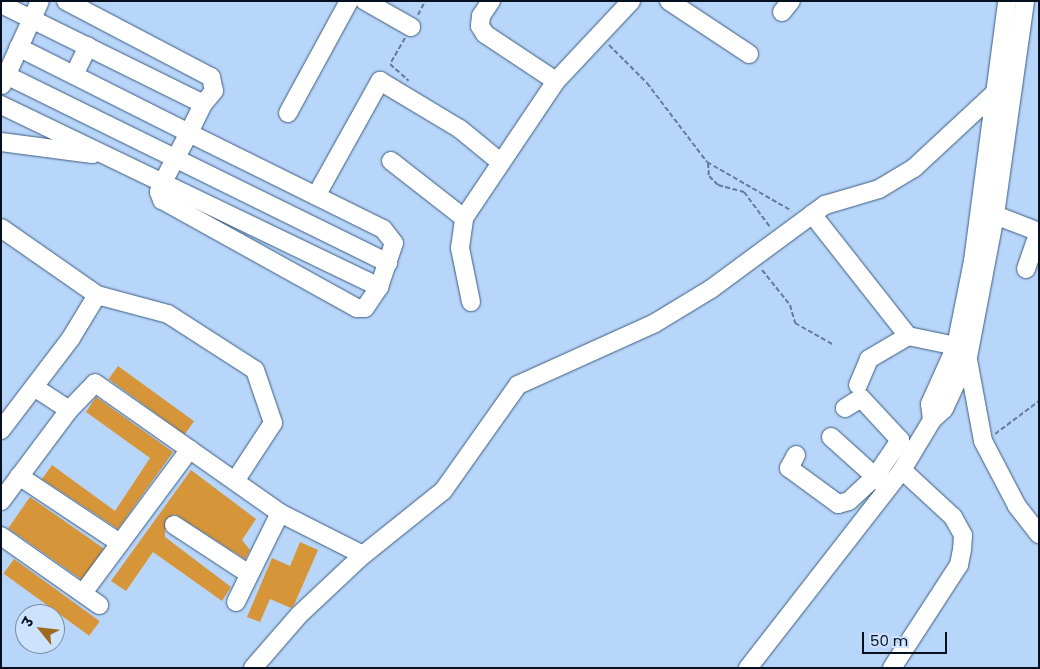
<!DOCTYPE html>
<html>
<head>
<meta charset="utf-8">
<style>
	body { margin:0 }
	#map { position:relative; width:1040px; height:669px; overflow:hidden; background:#b8d6f9; font-family:Poppins,"Noto Sans Devanagari",sans-serif }
	div>[style] { position:absolute }
	.building>* { inset:0; background:#d69539; transform-origin:0 0 }
	.path>* { height:2px; margin-top:-1px; transform-origin:0; background:repeating-linear-gradient(90deg,#657a94 0 5px,transparent 0 7.5px) }
	.roads { filter:drop-shadow(0 0 1px #3a5b80) drop-shadow(0 0 1px #3a5b80) }
	.minor>* { height:18px; margin:-9px; padding:0 9px; transform-origin:9px; border-radius:9px; background:#fff }
	span { translate:-50% -50%; white-space:nowrap; text-align:center; line-height:1.15; -webkit-text-stroke:4px #cce2fd; paint-order:stroke }
	.frame { position:absolute; inset:0; border:2px solid #04101f; pointer-events:none }
	.north { position:absolute; left:15px; top:604px; width:50px; height:50px; box-sizing:border-box; background:#cce2fd; border:1px solid #7c8ea4; border-radius:50%; rotate:299deg; font-size:14px; font-weight:700; line-height:20px; text-align:center; color:#04101f }
	.north::after { content:''; display:block; margin:auto; width:18px; height:22px; background:#9c6a1f; clip-path:polygon(50% 0,100% 100%,50% 72%,0 100%) }
	.scale { position:absolute; left:862px; top:632px; width:85px; height:22px; box-sizing:border-box; border:2px solid #04101f; border-top:0; padding-left:6px; font-size:15px; line-height:18px; white-space:nowrap; color:#04101f; -webkit-text-stroke:4px #cce2fd; paint-order:stroke }
</style>
</head>
<body>
<div id="map">
	<div class="building">
		<div style="left:118px;top:366px;width:94px;height:16px;rotate:36deg"></div>
		<div style="clip-path:polygon(96px 397px,173px 452px,118px 529px,42px 479px,52px 465px,115px 511px,150px 458px,86px 412px)"></div>
		<div style="clip-path:polygon(191px 470px,256px 519px,242px 540px,250px 550px,245px 559px,175px 514px,165px 520px,165px 537px,231px 587px,222px 601px,153px 552px,126px 591px,111px 581px)"></div>
		<div style="left:30px;top:497px;width:90px;height:38px;rotate:35deg"></div>
		<div style="clip-path:polygon(300px 542px,318px 550px,294px 605px,291px 608px,270px 599px,260px 622px,247px 617px,272px 558px,290px 566px)"></div>
		<div style="left:14px;top:559px;width:106px;height:18px;rotate:36deg"></div>
	</div>
	<div class="path">
		<div style="left:418px;top:15px;width:16px;rotate:-63deg"></div>
		<div style="left:405px;top:38px;width:30px;rotate:120deg"></div>
		<div style="left:390px;top:64px;width:25px;rotate:42deg"></div>
		<div style="left:609px;top:45px;width:54px;rotate:45deg"></div>
		<div style="left:647px;top:83px;width:99px;rotate:52.8deg"></div>
		<div style="left:707px;top:162px;width:98px;rotate:30deg"></div>
		<div style="left:708px;top:163px;width:13px;rotate:86deg"></div>
		<div style="left:709px;top:176px;width:13px;rotate:45deg"></div>
		<div style="left:718px;top:185px;width:27px;rotate:15deg"></div>
		<div style="left:744px;top:192px;width:44px;rotate:53.4deg"></div>
		<div style="left:762px;top:270px;width:45px;rotate:51.3deg"></div>
		<div style="left:790px;top:305px;width:19px;rotate:74deg"></div>
		<div style="left:795px;top:323px;width:45px;rotate:29.4deg"></div>
		<div style="left:995px;top:434px;width:55px;rotate:-36.9deg"></div>
	</div>
	<div class="roads">
		<div class="minor">
			<div style="left:66px;top:1px;width:164px;rotate:27.7deg"></div>
			<div style="left:211px;top:77px;width:14px;rotate:78deg"></div>
			<div style="left:214px;top:91px;width:17px;rotate:130deg"></div>
			<div style="left:365px;top:1px;width:53px;rotate:29.5deg"></div>
			<div style="left:491px;top:1px;width:18px;rotate:124deg"></div>
			<div style="left:481px;top:16px;width:10px;rotate:96deg"></div>
			<div style="left:480px;top:26px;width:9px;rotate:58deg"></div>
			<div style="left:485px;top:34px;width:85px;rotate:33.5deg"></div>
			<div style="left:669px;top:1px;width:96px;rotate:33.5deg"></div>
			<div style="left:1px;top:4px;width:225px;rotate:26.3deg"></div>
			<div style="left:203px;top:104px;width:32px;rotate:116deg"></div>
			<div style="left:189px;top:133px;width:55px;rotate:118deg"></div>
			<div style="left:163px;top:182px;width:11px;rotate:112deg"></div>
			<div style="left:159px;top:192px;width:9px;rotate:69deg"></div>
			<div style="left:162px;top:200px;width:223px;rotate:29deg"></div>
			<div style="left:357px;top:308px;width:8px"></div>
			<div style="left:365px;top:308px;width:25px;rotate:-56deg"></div>
			<div style="left:379px;top:287px;width:46px;rotate:-71.2deg"></div>
			<div style="left:394px;top:243px;width:18px;rotate:-128deg"></div>
			<div style="left:383px;top:229px;width:216px;rotate:-153.7deg"></div>
			<div style="left:189px;top:133px;width:191px;rotate:-153.3deg"></div>
			<div style="left:782px;top:12px;width:14px;rotate:-51deg"></div>
			<div style="left:6px;top:75px;width:426px;rotate:26.2deg"></div>
			<div style="left:74px;top:75px;width:32px;rotate:-64deg"></div>
			<div style="left:2px;top:85px;width:92px;rotate:-65.7deg"></div>
			<div style="left:1px;top:105px;width:420px;rotate:25.7deg"></div>
			<div style="left:288px;top:113px;width:128px;rotate:-61.4deg"></div>
			<div style="left:1px;top:142px;width:92px;rotate:7.5deg"></div>
			<div style="left:391px;top:161px;width:93px;rotate:38deg"></div>
			<div style="left:316px;top:196px;width:132px;rotate:-60.9deg"></div>
			<div style="left:380px;top:81px;width:93px;rotate:31deg"></div>
			<div style="left:460px;top:129px;width:50px;rotate:39.4deg"></div>
			<div style="left:812px;top:214px;width:155px;rotate:51.8deg"></div>
			<div style="left:995px;top:215px;width:47px;rotate:21.1deg"></div>
			<div style="left:1px;top:228px;width:117px;rotate:34.9deg"></div>
			<div style="left:97px;top:295px;width:73px;rotate:15deg"></div>
			<div style="left:168px;top:314px;width:103px;rotate:32.8deg"></div>
			<div style="left:255px;top:370px;width:56px;rotate:71.2deg"></div>
			<div style="left:273px;top:423px;width:69px;rotate:123.2deg"></div>
			<div style="left:1026px;top:269px;width:39px;rotate:-71deg"></div>
			<div style="left:471px;top:302px;width:55px;rotate:-101.5deg"></div>
			<div style="left:460px;top:248px;width:30px;rotate:-82deg"></div>
			<div style="left:464px;top:218px;width:165px;rotate:-56.1deg"></div>
			<div style="left:556px;top:81px;width:110px;rotate:-46.8deg"></div>
			<div style="left:968px;top:360px;width:82px;rotate:79.5deg"></div>
			<div style="left:983px;top:441px;width:73px;rotate:62.4deg"></div>
			<div style="left:1017px;top:506px;width:36px;rotate:52deg"></div>
			<div style="left:858px;top:385px;width:28px;rotate:-67deg"></div>
			<div style="left:869px;top:359px;width:45px;rotate:-30.5deg"></div>
			<div style="left:908px;top:336px;width:49px;rotate:11.8deg"></div>
			<div style="left:34px;top:387px;width:42px;rotate:33.3deg"></div>
			<div style="left:69px;top:410px;width:37px;rotate:-46deg"></div>
			<div style="left:95px;top:383px;width:226px;rotate:35.1deg"></div>
			<div style="left:280px;top:513px;width:93px;rotate:26.8deg"></div>
			<div style="left:932px;top:420px;width:16px;rotate:-97deg"></div>
			<div style="left:930px;top:404px;width:64px;rotate:-65.9deg"></div>
			<div style="left:956px;top:346px;width:87px;rotate:-78.7deg"></div>
			<div style="left:973px;top:261px;width:262px;rotate:-82.5deg"></div>
			<div style="left:1px;top:430px;width:116px;rotate:-52.7deg"></div>
			<div style="left:71px;top:338px;width:50px;rotate:-58.8deg"></div>
			<div style="left:831px;top:437px;width:69px;rotate:42deg"></div>
			<div style="left:796px;top:455px;width:15px;rotate:118deg"></div>
			<div style="left:789px;top:468px;width:61px;rotate:36.3deg"></div>
			<div style="left:838px;top:504px;width:11px;rotate:-15deg"></div>
			<div style="left:849px;top:501px;width:35px;rotate:-43deg"></div>
			<div style="left:875px;top:477px;width:45px;rotate:-56deg"></div>
			<div style="left:900px;top:440px;width:57px;rotate:-132.9deg"></div>
			<div style="left:861px;top:398px;width:19px;rotate:148deg"></div>
			<div style="left:19px;top:476px;width:121px;rotate:33.6deg"></div>
			<div style="left:1px;top:501px;width:114px;rotate:-53.2deg"></div>
			<div style="left:174px;top:525px;width:90px;rotate:33.2deg"></div>
			<div style="left:1px;top:536px;width:120px;rotate:35.1deg"></div>
			<div style="left:83px;top:593px;width:179px;rotate:-53.4deg"></div>
			<div style="left:236px;top:602px;width:99px;rotate:-63.7deg"></div>
			<div style="left:253px;top:668px;width:70px;rotate:-49deg"></div>
			<div style="left:299px;top:615px;width:88px;rotate:-43.2deg"></div>
			<div style="left:363px;top:555px;width:102px;rotate:-38.7deg"></div>
			<div style="left:443px;top:491px;width:130px;rotate:-54.7deg"></div>
			<div style="left:518px;top:385px;width:150px;rotate:-24.3deg"></div>
			<div style="left:655px;top:323px;width:66px;rotate:-31.3deg"></div>
			<div style="left:711px;top:289px;width:142px;rotate:-36.4deg"></div>
			<div style="left:825px;top:205px;width:56px;rotate:-16.5deg"></div>
			<div style="left:879px;top:189px;width:41px;rotate:-31deg"></div>
			<div style="left:914px;top:168px;width:115px;rotate:-42.9deg"></div>
			<div style="left:748px;top:668px;width:251px;rotate:-52.1deg"></div>
			<div style="left:902px;top:470px;width:58px;rotate:-59deg"></div>
			<div style="left:932px;top:420px;width:16px;rotate:-43deg"></div>
			<div style="left:944px;top:409px;width:57px;rotate:-65.2deg"></div>
			<div style="left:968px;top:357px;width:145px;rotate:-79.2deg"></div>
			<div style="left:995px;top:215px;width:216px;rotate:-82deg"></div>
			<div style="left:892px;top:668px;width:123px;rotate:-57deg"></div>
			<div style="left:959px;top:565px;width:15px;rotate:-79deg"></div>
			<div style="left:962px;top:550px;width:15px;rotate:-86deg"></div>
			<div style="left:963px;top:535px;width:21px;rotate:-119deg"></div>
			<div style="left:953px;top:517px;width:69px;rotate:-137.3deg"></div>
		</div>
	</div>
	<div class="frame"></div>
	<div class="north">उ</div>
	<div class="scale">50 m</div>
</div>
</body>
</html>
